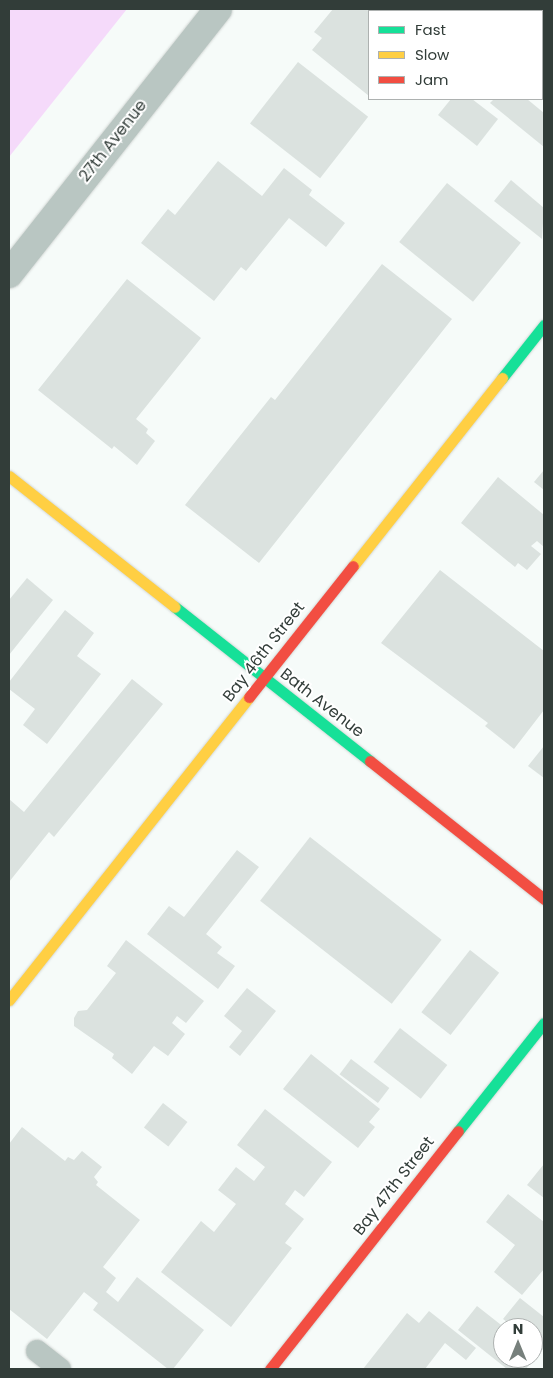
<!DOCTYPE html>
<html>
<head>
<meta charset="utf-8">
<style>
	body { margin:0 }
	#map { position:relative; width:553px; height:1378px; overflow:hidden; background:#f6fbf9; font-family:Poppins,sans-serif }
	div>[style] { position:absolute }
	.green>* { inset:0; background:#f5dafa }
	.building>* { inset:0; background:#dbe2df; transform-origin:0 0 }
	.roads { filter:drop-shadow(0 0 1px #d4d8d6) drop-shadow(0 0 1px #d4d8d6) }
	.lane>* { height:22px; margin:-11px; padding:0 11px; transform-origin:11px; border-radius:11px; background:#b9c6c2 }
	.street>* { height:28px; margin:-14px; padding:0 14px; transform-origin:14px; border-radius:14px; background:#b9c6c2 }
	.fast>* { height:11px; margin:-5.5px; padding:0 5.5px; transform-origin:5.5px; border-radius:5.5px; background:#16e098 }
	.slow>* { height:11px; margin:-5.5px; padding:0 5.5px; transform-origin:5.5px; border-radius:5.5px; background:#ffcf43 }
	.jam>* { height:11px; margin:-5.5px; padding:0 5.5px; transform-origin:5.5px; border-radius:5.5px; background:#f24e42 }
	span { translate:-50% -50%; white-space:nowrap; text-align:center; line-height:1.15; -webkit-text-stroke:4px #fff; paint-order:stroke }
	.street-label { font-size:16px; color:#323d39 }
	.frame { position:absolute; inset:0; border:10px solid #323d39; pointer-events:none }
	.legend { position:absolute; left:368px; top:10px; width:175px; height:90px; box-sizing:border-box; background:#fff; border:1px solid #adb1b0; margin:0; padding:6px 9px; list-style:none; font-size:15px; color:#323d39 }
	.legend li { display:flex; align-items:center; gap:10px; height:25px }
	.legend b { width:25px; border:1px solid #adb1b0 }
	.north { position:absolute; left:493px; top:1318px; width:50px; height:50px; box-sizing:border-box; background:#fff; border:1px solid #adb1b0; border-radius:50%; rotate:0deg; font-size:14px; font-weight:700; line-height:20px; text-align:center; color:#323d39 }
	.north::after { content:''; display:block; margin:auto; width:18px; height:22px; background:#77807c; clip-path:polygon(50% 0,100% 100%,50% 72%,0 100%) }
</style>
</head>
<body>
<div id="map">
	<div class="green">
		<div style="clip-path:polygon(9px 9px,127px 9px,9px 157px)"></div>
	</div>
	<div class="building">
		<div style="clip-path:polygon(333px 9px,399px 11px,369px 11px,369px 96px,312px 50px,322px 38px,314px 32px)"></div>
		<div style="clip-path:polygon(524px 9px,544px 9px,544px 25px,542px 11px)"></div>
		<div style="left:298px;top:62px;width:89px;height:78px;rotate:38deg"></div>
		<div style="clip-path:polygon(451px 99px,472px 99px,498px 119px,477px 146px,438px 115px)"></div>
		<div style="clip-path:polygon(494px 99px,527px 99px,544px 113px,544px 147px,490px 103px)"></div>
		<div style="clip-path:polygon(218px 161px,262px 196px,284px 168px,312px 190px,309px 195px,345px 223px,326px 247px,289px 218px,246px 271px,241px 267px,214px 301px,141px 243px,168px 209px,175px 215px)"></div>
		<div style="clip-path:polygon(511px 180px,544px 208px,542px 239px,494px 201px)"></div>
		<div style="left:447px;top:183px;width:95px;height:76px;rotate:39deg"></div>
		<div style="clip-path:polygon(382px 264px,452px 319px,259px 563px,185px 505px,271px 397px,275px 400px)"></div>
		<div style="clip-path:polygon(127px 279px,201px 338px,136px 419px,148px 429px,146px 433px,155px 441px,137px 465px,114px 446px,112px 449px,38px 390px)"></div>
		<div style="clip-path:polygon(544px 470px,544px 490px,534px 482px)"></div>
		<div style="clip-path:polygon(498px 477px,544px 515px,544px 547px,537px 541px,531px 546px,541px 554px,527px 570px,518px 563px,515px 567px,461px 523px)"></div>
		<div style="clip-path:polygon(440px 570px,544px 651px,544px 710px,514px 749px,485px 726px,488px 723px,381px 643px)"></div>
		<div style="clip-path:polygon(27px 578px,53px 600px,9px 655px,9px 600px)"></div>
		<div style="clip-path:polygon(65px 610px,94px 633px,77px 656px,101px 674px,47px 744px,23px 725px,35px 709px,9px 689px,9px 682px)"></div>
		<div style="clip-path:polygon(132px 679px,163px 704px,54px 837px,49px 832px,9px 882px,9px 799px,24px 812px)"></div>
		<div style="clip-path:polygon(544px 746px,544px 778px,528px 766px)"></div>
		<div style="left:310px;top:837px;width:167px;height:81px;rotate:38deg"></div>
		<div style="clip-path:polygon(237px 850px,259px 867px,206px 934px,222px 947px,217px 953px,235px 966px,218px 989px,147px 934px,169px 906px,184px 917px)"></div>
		<div style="clip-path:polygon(126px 940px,204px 1001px,186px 1023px,177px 1016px,172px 1023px,185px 1034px,168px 1056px,154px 1046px,132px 1074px,112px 1058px,114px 1054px,74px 1026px,74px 1018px,78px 1011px,87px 1010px,116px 973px,107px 966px)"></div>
		<div style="left:470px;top:950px;width:37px;height:79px;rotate:38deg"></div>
		<div style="clip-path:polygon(247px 988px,276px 1011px,240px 1056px,229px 1047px,242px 1031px,224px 1016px)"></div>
		<div style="left:400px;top:1028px;width:60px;height:43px;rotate:38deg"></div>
		<div style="clip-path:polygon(311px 1054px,380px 1109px,369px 1122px,375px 1127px,358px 1148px,283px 1089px)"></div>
		<div style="left:351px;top:1059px;width:48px;height:19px;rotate:37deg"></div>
		<div style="left:163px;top:1103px;width:31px;height:31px;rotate:38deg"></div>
		<div style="clip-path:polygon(265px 1109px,332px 1162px,304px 1197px,295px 1190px,285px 1204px,304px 1219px,285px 1243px,292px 1248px,231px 1327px,161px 1272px,201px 1221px,214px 1232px,236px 1204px,218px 1190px,236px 1167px,254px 1181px,265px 1167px,237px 1145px)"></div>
		<div style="clip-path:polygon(22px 1127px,65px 1161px,68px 1157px,74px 1160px,82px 1151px,102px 1167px,94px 1177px,98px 1182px,96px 1185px,140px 1220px,103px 1267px,116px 1278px,106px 1292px,118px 1302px,137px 1277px,204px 1330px,173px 1369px,168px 1369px,93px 1310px,98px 1303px,84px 1292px,47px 1339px,9px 1309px,9px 1144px)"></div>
		<div style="clip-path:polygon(544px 1164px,544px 1198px,527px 1185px)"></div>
		<div style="clip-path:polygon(508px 1194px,544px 1222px,544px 1269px,522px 1295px,494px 1272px,515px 1245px,486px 1222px)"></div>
		<div style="clip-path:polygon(520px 1298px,544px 1317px,544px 1351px,533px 1342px,533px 1328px,515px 1328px,503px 1319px)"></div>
		<div style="clip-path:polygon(477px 1306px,505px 1328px,503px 1358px,533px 1358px,533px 1350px,538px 1354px,526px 1369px,507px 1369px,458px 1330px)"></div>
		<div style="clip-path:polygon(429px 1311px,476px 1348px,466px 1360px,445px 1343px,425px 1369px,363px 1369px,407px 1313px,419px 1323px)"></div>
	</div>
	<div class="roads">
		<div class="lane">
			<div style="left:37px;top:1351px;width:29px;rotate:38deg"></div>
		</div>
		<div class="street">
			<div style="left:9px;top:274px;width:337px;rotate:-51.7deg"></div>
		</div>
		<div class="fast">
			<div style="left:502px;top:378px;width:68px;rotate:-51.6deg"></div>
			<div style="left:175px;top:607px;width:248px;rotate:38.3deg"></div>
			<div style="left:458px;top:1131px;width:138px;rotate:-51.5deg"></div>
		</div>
		<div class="slow">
			<div style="left:9px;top:476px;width:211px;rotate:38.3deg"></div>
			<div style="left:353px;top:566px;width:240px;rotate:-51.6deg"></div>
			<div style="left:9px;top:1000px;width:387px;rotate:-51.6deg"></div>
		</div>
		<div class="jam">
			<div style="left:249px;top:697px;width:167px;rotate:-51.6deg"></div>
			<div style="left:370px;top:761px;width:222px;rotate:38.4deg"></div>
			<div style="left:270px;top:1369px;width:303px;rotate:-51.7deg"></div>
		</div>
	</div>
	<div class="street-label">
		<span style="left:113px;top:141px;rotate:-52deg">27th Avenue</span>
		<span style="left:264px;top:652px;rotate:-52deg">Bay 46th Street</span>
		<span style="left:322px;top:703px;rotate:38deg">Bath Avenue</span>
		<span style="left:394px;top:1186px;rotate:-52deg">Bay 47th Street</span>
	</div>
	<div class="frame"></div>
	<ul class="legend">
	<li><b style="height:6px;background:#16e098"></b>Fast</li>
	<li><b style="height:6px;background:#ffcf43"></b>Slow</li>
	<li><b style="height:6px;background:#f24e42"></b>Jam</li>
	</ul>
	<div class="north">N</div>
</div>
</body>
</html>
